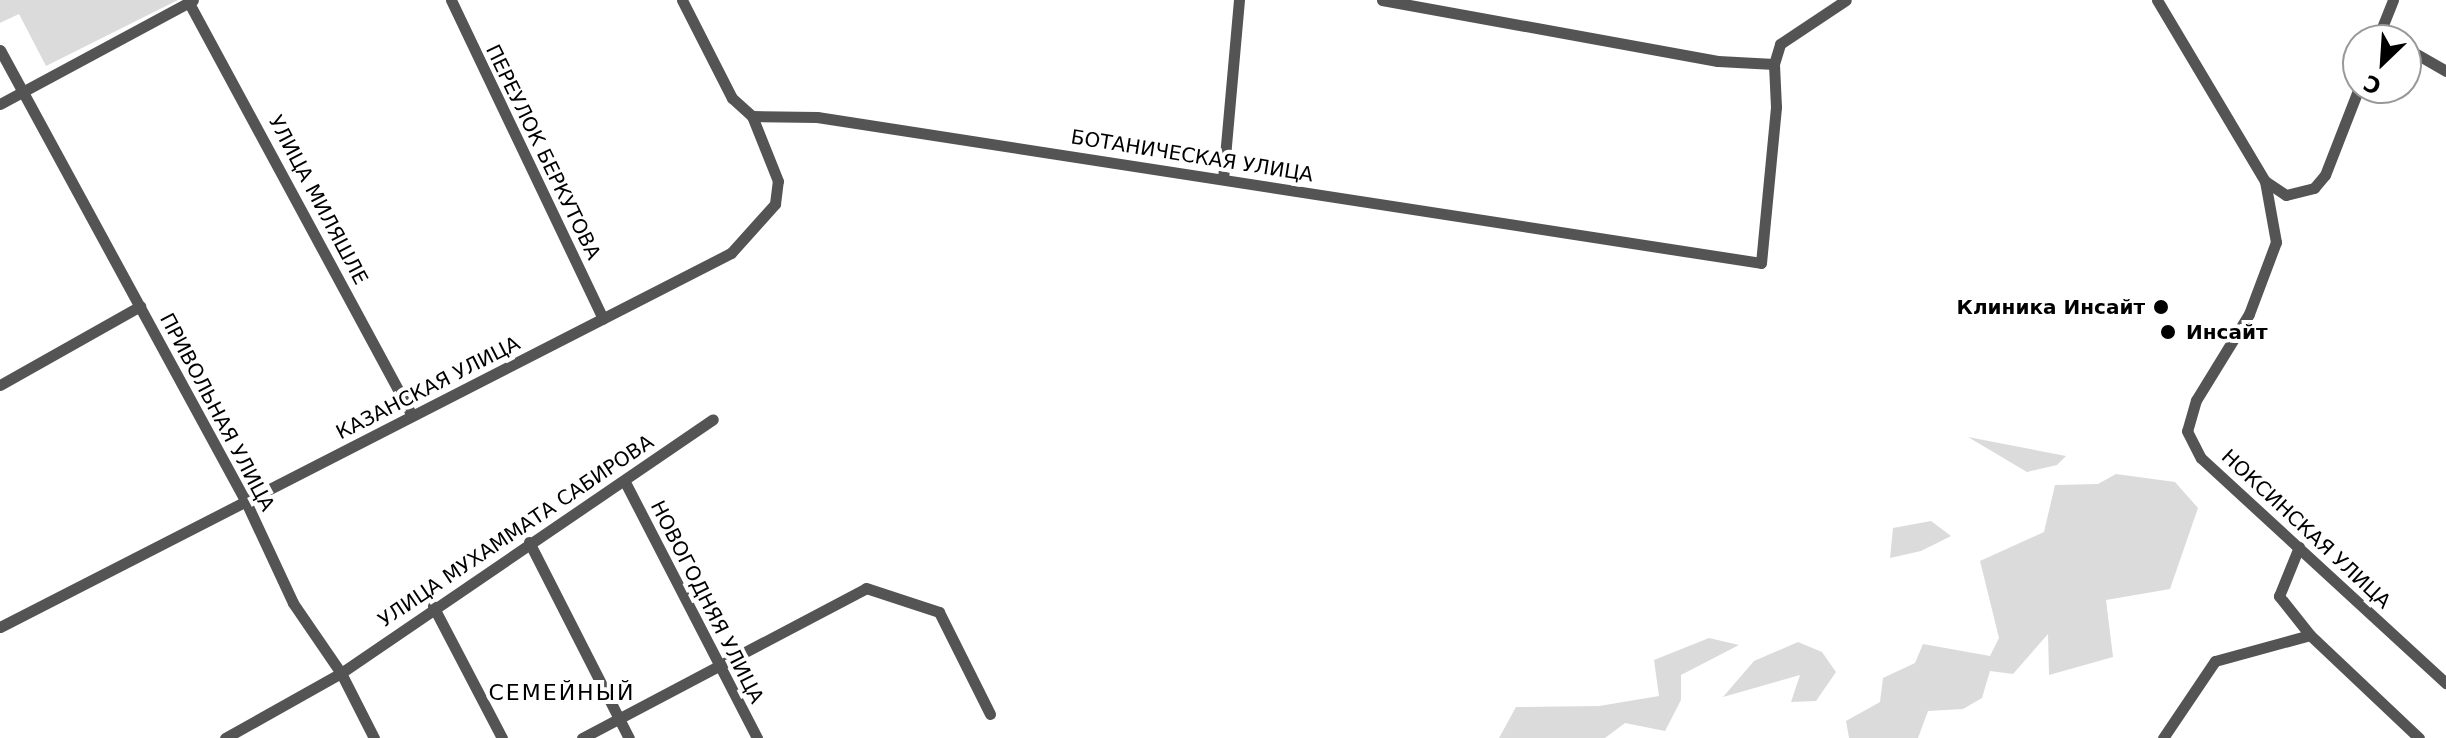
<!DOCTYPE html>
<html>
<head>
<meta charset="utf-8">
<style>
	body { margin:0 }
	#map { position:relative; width:2446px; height:738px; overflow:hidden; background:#fff; font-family:"DejaVu Sans",sans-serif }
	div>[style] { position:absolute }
	.green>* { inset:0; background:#dbdbdb }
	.minor>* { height:11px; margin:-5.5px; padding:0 5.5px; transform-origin:5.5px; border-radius:5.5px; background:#545454 }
	.dots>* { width:22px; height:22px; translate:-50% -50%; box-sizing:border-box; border:4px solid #fff; border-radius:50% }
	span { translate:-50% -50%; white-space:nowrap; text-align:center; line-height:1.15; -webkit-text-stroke:8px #fff; paint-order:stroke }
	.street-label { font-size:20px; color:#000 }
	.poi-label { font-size:20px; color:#000; font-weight:700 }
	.right { translate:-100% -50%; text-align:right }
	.left { translate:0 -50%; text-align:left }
	.neighbourhood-label { font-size:22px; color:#000; letter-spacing:2px }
	.north { position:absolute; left:2342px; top:24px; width:80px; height:80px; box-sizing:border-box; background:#fff; border:2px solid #999; border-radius:50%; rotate:205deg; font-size:22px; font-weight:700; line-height:32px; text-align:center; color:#000 }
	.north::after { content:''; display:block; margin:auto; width:28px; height:36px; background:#000; clip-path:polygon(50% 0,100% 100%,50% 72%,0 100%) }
</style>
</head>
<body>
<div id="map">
	<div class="green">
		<div style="clip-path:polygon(0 0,178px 0,46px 66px,19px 14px,0 23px)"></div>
		<div style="clip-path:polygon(1968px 437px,2066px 456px,2057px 465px,2027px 472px)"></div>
		<div style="clip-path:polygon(2116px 474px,2175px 482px,2198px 508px,2170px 589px,2106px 600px,2113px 657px,2049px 675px,2048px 634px,2013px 674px,1990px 671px,1982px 698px,1963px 709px,1928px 711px,1918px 738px,1849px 738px,1846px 721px,1880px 702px,1883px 678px,1915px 663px,1923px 644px,1990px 656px,1999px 638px,1980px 561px,2044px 532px,2055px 485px,2098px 484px)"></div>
		<div style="clip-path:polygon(1931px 521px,1951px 536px,1921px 551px,1890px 558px,1893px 528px)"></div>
		<div style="clip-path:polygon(1709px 638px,1739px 645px,1681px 675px,1681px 700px,1665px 731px,1625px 723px,1605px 738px,1499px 738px,1516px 707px,1599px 706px,1659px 696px,1654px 660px)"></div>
		<div style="clip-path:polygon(1798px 642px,1822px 652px,1836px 672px,1816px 701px,1791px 702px,1800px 675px,1723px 697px,1754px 661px)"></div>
	</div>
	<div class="minor">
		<div style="left:451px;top:0;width:353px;rotate:64.5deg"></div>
		<div style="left:682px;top:0;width:110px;rotate:63deg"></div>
		<div style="left:732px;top:98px;width:27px;rotate:42deg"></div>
		<div style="left:752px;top:116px;width:65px;rotate:0.9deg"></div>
		<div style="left:817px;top:117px;width:955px;rotate:8.79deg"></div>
		<div style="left:1761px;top:263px;width:157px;rotate:-84.5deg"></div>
		<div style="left:1776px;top:107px;width:43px;rotate:-92.7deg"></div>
		<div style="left:1774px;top:64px;width:21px;rotate:-73deg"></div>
		<div style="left:1780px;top:44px;width:79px;rotate:-33.7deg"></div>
		<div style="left:1382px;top:0;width:341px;rotate:10.3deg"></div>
		<div style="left:1718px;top:61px;width:56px;rotate:3.1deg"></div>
		<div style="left:2157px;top:0;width:211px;rotate:59.2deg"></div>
		<div style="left:2265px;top:181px;width:62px;rotate:79.8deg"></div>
		<div style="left:2276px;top:242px;width:77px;rotate:110.6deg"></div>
		<div style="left:2249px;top:314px;width:101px;rotate:121.6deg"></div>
		<div style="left:2196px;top:400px;width:32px;rotate:106deg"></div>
		<div style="left:2187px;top:431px;width:30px;rotate:63deg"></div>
		<div style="left:2201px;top:458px;width:333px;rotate:42.6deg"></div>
		<div style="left:189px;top:3px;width:469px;rotate:61.6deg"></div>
		<div style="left:2380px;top:33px;width:14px;rotate:30deg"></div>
		<div style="left:2377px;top:40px;width:43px;rotate:-68.2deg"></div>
		<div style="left:2406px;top:48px;width:46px;rotate:29.9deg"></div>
		<div style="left:0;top:50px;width:515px;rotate:61.44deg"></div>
		<div style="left:246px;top:502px;width:111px;rotate:65deg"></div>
		<div style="left:293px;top:603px;width:85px;rotate:55.6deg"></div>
		<div style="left:341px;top:673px;width:133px;rotate:150.7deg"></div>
		<div style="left:0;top:104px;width:219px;rotate:-28.3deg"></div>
		<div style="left:1223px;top:179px;width:180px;rotate:-84.9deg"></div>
		<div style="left:2265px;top:181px;width:25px;rotate:34deg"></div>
		<div style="left:2286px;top:195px;width:29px;rotate:-14deg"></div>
		<div style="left:2314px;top:188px;width:17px;rotate:-50deg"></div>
		<div style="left:2325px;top:175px;width:93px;rotate:-68.7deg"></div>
		<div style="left:0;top:385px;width:161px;rotate:-29.4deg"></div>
		<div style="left:625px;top:482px;width:288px;rotate:62.7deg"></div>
		<div style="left:529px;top:542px;width:220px;rotate:63deg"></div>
		<div style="left:433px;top:606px;width:149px;rotate:62.4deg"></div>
		<div style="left:0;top:627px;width:821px;rotate:-27.1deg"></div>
		<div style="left:731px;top:253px;width:66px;rotate:-48.1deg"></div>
		<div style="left:775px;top:204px;width:23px;rotate:-83deg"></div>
		<div style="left:778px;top:181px;width:70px;rotate:-111.8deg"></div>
		<div style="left:2310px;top:635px;width:150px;rotate:43.4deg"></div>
		<div style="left:374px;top:738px;width:73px;rotate:-116.9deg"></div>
		<div style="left:341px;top:673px;width:450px;rotate:-34.3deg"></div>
		<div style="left:582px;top:738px;width:321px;rotate:-27.8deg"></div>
		<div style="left:866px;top:588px;width:77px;rotate:18.2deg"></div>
		<div style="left:939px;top:612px;width:114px;rotate:63.4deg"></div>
		<div style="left:2163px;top:738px;width:93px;rotate:-56deg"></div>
		<div style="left:2215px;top:661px;width:98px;rotate:-15.3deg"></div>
		<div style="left:2310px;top:635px;width:50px;rotate:-128.5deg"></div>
		<div style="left:2279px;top:596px;width:53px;rotate:-67.8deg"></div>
	</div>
	<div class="dots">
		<div style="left:2161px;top:307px;background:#000"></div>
		<div style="left:2168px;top:332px;background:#000"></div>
	</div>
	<div class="street-label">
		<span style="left:543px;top:152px;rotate:64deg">ПЕРЕУЛОК БЕРКУТОВА</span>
		<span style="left:1192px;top:156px;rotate:9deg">БОТАНИЧЕСКАЯ УЛИЦА</span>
		<span style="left:318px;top:200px;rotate:62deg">УЛИЦА МИЛЯШЛЕ</span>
		<span style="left:428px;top:388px;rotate:-27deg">КАЗАНСКАЯ УЛИЦА</span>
		<span style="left:217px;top:412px;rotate:62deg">ПРИВОЛЬНАЯ УЛИЦА</span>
		<span style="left:2306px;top:529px;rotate:43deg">НОКСИНСКАЯ УЛИЦА</span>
		<span style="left:516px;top:531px;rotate:-34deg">УЛИЦА МУХАММАТА САБИРОВА</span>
		<span style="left:707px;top:602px;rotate:63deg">НОВОГОДНЯЯ УЛИЦА</span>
	</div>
	<div class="poi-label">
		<span class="right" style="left:2145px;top:307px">Клиника Инсайт</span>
		<span class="left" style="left:2186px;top:332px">Инсайт</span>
	</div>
	<div class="neighbourhood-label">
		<span style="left:562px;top:693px">СЕМЕЙНЫЙ</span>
	</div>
	<div class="north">С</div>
</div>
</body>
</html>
